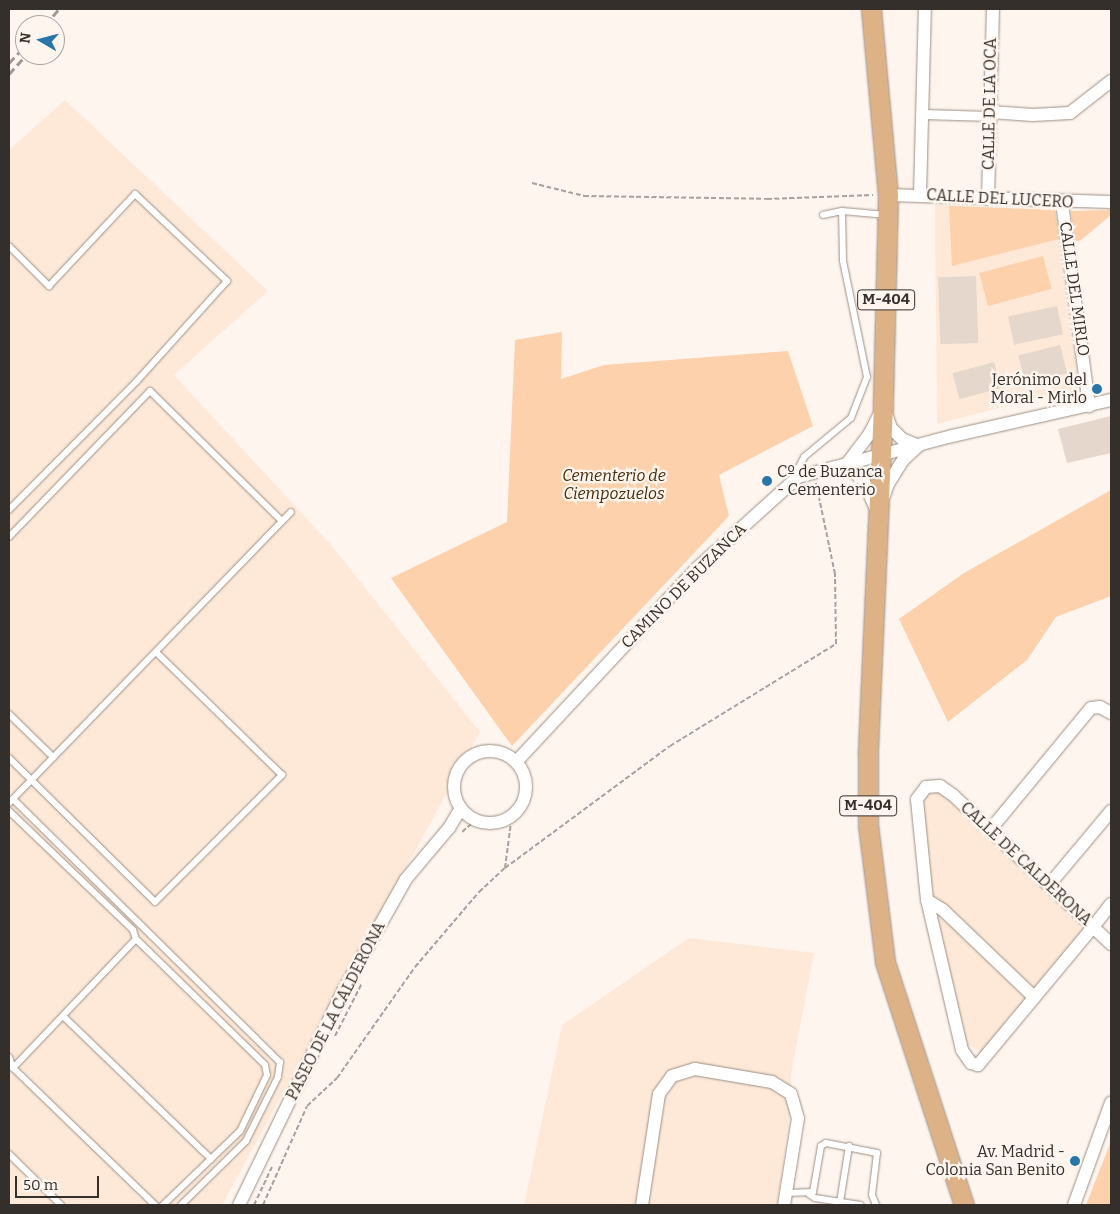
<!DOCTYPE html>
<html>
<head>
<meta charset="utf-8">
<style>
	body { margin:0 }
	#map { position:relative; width:1120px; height:1214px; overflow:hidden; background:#fef5ee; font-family:Bitter,serif }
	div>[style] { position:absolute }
	.built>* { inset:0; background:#fee9d8 }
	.green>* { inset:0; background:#fdd1ac; transform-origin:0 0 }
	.building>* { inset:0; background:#e5d7cb; transform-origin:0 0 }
	.path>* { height:2px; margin-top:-1px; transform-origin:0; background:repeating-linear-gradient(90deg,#a8a09a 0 5px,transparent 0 7.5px) }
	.roads { filter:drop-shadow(0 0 1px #9c8f84) drop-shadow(0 0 1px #9c8f84) }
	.service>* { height:6px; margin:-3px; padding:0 3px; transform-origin:3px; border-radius:3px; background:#fff }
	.pedestrian>* { height:9px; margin:-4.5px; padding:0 4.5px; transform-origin:4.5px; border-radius:4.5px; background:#fff }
	.minor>* { height:12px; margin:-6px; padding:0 6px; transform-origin:6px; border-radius:6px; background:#fff }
	.minor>.ring { margin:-6px; padding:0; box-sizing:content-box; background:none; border:12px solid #fff; border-radius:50% }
	.primary>* { height:19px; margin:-9.5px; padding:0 9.5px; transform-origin:9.5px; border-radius:9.5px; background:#deb287 }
	.rail>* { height:3px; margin-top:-1.5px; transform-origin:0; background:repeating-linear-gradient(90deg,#a09993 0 8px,transparent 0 12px) }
	.dots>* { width:14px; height:14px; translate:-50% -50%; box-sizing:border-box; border:2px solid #fef5ee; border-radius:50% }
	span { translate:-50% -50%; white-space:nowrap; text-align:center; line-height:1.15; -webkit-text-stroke:4.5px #fef5ee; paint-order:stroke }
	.shield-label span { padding:1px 4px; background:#fef5ee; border:1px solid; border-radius:4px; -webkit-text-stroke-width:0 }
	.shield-label { font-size:15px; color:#342f2a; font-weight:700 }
	.street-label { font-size:16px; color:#342f2a }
	.poi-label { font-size:16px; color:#342f2a }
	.right { translate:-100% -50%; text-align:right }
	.left { translate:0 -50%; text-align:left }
	.park-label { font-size:16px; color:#4a2a09; font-style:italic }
	.frame { position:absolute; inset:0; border:10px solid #342f2a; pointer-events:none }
	.north { position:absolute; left:15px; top:15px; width:50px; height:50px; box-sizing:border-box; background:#fef5ee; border:1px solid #ada6a0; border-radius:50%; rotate:278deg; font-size:14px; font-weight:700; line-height:20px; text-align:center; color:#342f2a }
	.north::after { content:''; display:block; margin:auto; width:18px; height:22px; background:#2875a8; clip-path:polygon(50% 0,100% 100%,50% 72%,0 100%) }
	.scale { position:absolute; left:15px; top:1176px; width:84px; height:22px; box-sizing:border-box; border:2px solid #342f2a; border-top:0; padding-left:6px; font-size:15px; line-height:18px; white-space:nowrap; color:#342f2a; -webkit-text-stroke:4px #fef5ee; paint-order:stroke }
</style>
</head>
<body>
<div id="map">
	<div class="built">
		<div style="clip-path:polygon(65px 100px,268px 291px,174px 375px,331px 545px,480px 732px,222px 1205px,9px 1205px,9px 150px)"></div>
		<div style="clip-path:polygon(935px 205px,1055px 210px,1079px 387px,937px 424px)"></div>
		<div style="clip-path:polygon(938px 790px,1087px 925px,983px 1052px,962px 1042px,936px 930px,919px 817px,926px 793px)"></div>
		<div style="clip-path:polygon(689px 938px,814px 953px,791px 1074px,789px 1120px,777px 1205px,524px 1205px,562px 1025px)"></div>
	</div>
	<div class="green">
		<div style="clip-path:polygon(949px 206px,1055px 210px,1059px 239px,952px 266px)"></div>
		<div style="clip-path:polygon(1111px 210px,1111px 215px,1075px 245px,1071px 211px)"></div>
		<div style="left:1043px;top:256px;width:34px;height:66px;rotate:75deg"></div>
		<div style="clip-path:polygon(562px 332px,561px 379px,604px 365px,788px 351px,813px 426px,719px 475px,729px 516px,512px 746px,391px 578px,507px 522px,515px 340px)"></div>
		<div style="clip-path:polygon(1111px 490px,1111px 596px,1056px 617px,1027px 660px,948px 722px,899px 619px,964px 573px)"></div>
		<div style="clip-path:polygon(1111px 1141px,1111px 1205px,1086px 1205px)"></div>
	</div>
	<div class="building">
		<div style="left:976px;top:276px;width:67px;height:38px;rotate:88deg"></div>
		<div style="left:1057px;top:306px;width:29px;height:50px;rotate:78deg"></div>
		<div style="left:1060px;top:345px;width:29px;height:43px;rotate:76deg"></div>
		<div style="left:994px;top:362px;width:27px;height:43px;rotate:75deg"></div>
		<div style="clip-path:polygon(1111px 416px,1111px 453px,1067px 463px,1058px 429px)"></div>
	</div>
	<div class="path">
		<div style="left:532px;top:183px;width:54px;rotate:14deg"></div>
		<div style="left:584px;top:196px;width:183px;rotate:0.9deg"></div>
		<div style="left:767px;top:199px;width:106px;rotate:-2.2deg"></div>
		<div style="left:462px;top:832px;width:18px;rotate:-41deg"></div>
		<div style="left:505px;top:868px;width:205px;rotate:-36.5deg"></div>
		<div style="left:670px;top:746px;width:195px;rotate:-31.6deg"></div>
		<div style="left:836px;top:644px;width:70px;rotate:-90.8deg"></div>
		<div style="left:835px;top:574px;width:93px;rotate:-101.8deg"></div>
		<div style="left:335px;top:1036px;width:59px;rotate:-63deg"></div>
		<div style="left:254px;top:1205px;width:42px;rotate:-64.7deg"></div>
		<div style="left:263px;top:1205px;width:108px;rotate:-66deg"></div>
		<div style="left:307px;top:1106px;width:41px;rotate:-43deg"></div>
		<div style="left:337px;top:1078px;width:136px;rotate:-54.9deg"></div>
		<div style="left:415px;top:967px;width:99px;rotate:-49.5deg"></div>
		<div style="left:479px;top:892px;width:35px;rotate:-43deg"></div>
		<div style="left:505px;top:868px;width:53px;rotate:-82.5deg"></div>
	</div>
	<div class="roads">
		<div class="service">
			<div style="left:823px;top:215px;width:19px;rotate:-12deg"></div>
			<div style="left:842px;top:211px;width:45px;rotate:5.1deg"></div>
			<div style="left:9px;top:246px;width:57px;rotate:45deg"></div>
			<div style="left:49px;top:286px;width:126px;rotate:-46.9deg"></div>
			<div style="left:135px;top:194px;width:127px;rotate:43.4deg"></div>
			<div style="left:227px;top:281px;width:135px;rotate:132deg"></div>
			<div style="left:137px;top:381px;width:182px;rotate:134.8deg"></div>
			<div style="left:793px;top:478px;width:24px;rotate:-62deg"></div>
			<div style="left:804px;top:457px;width:61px;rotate:-39.7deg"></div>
			<div style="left:851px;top:418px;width:44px;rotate:-68.7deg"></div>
			<div style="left:867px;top:377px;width:118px;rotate:-101.7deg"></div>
			<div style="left:843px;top:261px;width:50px;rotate:-91.1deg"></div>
			<div style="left:9px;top:537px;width:203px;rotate:-46deg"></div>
			<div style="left:150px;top:391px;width:185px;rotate:44.6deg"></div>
			<div style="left:9px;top:714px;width:62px;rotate:44.3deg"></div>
			<div style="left:9px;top:758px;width:205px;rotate:44.6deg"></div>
			<div style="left:155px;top:902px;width:180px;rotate:-45deg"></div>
			<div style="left:282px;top:775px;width:176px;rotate:-135.7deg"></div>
			<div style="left:13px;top:799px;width:375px;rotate:44.6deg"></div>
			<div style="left:280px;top:1062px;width:15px;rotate:98deg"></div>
			<div style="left:278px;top:1077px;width:72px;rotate:116.6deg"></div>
			<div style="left:246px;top:1141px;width:91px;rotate:135.4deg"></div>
			<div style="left:9px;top:803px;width:405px;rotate:-45.9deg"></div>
			<div style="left:9px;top:811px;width:172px;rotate:43.8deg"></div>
			<div style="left:133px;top:930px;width:9px;rotate:72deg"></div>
			<div style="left:63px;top:1016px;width:206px;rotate:44deg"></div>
			<div style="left:9px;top:1057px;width:12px;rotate:70deg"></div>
			<div style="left:9px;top:1154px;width:73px;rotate:44.4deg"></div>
			<div style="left:786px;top:1193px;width:27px;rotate:-2deg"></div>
			<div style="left:813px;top:1192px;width:47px;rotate:-80.1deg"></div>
			<div style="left:821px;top:1146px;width:6px;rotate:-31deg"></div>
			<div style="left:826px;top:1143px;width:52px;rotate:11.1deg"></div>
			<div style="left:877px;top:1153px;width:42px;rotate:96.8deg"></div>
			<div style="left:872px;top:1195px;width:11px;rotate:68deg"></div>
			<div style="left:809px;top:1194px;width:7px;rotate:34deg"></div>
			<div style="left:815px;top:1198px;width:46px;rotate:8.8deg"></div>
			<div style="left:840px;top:1202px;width:57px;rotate:-80.9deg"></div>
			<div style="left:155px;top:1205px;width:197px;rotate:-136deg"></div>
			<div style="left:13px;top:1068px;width:178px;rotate:-46.4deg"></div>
			<div style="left:136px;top:939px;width:180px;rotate:44.3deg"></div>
			<div style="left:265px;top:1065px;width:10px;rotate:79deg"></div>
			<div style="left:267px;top:1075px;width:62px;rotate:115.7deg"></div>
			<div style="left:240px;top:1131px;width:107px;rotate:136.1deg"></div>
		</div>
		<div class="pedestrian">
			<div style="left:923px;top:114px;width:67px;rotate:1.7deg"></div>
		</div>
		<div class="minor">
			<div style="left:990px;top:112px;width:43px;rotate:4deg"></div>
			<div style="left:1033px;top:115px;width:37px;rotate:-3deg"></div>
			<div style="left:1070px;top:113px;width:52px;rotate:-38deg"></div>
			<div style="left:888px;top:195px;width:223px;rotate:1.8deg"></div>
			<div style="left:920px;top:195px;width:186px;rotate:-88.5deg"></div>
			<div style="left:988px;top:199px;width:190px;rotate:-88.5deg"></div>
			<div style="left:1062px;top:203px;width:205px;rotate:82.4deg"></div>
			<div style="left:886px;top:413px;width:16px;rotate:72deg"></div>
			<div style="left:891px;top:428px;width:16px;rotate:45deg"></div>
			<div style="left:902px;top:439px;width:18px;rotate:22deg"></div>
			<div style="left:884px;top:496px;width:13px;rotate:-72deg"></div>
			<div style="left:888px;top:484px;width:28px;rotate:-58deg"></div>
			<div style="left:903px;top:460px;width:19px;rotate:-43deg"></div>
			<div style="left:876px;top:509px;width:32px;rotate:-114deg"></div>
			<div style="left:863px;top:480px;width:23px;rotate:-139deg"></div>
			<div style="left:846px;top:465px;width:40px;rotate:-53deg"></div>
			<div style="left:870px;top:433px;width:22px;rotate:-63deg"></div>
			<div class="ring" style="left:454px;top:751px;width:60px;height:60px"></div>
			<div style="left:516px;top:762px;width:262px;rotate:-47deg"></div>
			<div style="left:695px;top:570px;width:139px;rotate:-42.1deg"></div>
			<div style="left:798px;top:477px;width:159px;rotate:-14.9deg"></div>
			<div style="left:952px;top:436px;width:163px;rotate:-12.8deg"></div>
			<div style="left:990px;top:830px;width:158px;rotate:-50.4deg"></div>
			<div style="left:1091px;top:708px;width:9px;rotate:-6deg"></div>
			<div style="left:1100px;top:707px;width:13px;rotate:29deg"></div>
			<div style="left:1049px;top:885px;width:97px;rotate:-50deg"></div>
			<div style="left:927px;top:900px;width:19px;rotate:32deg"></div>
			<div style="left:943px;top:910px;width:126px;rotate:43.7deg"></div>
			<div style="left:1111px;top:904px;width:29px;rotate:128deg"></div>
			<div style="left:1093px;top:927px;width:180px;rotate:129.8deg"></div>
			<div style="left:978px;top:1065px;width:7px;rotate:-164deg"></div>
			<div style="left:971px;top:1063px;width:16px;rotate:-125deg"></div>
			<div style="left:962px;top:1050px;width:154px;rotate:-103.1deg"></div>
			<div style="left:927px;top:900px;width:101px;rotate:-95.7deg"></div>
			<div style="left:917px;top:799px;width:15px;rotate:-53deg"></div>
			<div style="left:926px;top:787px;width:14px;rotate:-4deg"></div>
			<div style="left:940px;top:786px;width:16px;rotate:35deg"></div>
			<div style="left:953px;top:795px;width:51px;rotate:43.4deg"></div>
			<div style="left:990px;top:830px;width:141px;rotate:43.3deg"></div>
			<div style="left:1093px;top:927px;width:25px;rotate:43deg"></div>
			<div style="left:239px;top:1205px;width:240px;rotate:-64.1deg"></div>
			<div style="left:344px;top:989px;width:126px;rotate:-60.6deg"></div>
			<div style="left:406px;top:879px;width:67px;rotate:-49.9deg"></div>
			<div style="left:449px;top:828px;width:23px;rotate:-59deg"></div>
			<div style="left:642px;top:1205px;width:112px;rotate:-81.3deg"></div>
			<div style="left:659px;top:1094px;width:22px;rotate:-54deg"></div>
			<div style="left:672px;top:1076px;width:24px;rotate:-17deg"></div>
			<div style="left:695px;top:1069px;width:78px;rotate:9.6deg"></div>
			<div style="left:772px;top:1082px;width:22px;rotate:32deg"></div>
			<div style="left:791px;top:1094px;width:25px;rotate:74deg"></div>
			<div style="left:798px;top:1118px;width:88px;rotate:99.1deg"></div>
			<div style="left:1074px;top:1205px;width:109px;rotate:-70.1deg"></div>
		</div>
		<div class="primary">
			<div style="left:871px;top:9px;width:187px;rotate:84.8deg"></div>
			<div style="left:888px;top:195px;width:211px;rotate:91.4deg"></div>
			<div style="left:883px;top:406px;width:349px;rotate:92.5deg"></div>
			<div style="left:868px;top:755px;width:70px;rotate:90deg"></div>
			<div style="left:868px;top:825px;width:138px;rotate:82.9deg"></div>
			<div style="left:885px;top:962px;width:256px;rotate:72deg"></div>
		</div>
	</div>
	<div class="rail">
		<div style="left:45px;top:25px;width:21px;rotate:-49deg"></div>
		<div style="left:9px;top:63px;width:23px;rotate:-47deg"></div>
		<div style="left:9px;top:74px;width:25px;rotate:-48deg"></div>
	</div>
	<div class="dots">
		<div style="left:1097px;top:389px;background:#2875a8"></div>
		<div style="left:767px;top:481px;background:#2875a8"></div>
		<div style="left:1075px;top:1161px;background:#2875a8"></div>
	</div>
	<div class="shield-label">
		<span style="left:886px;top:300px">M-404</span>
		<span style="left:868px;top:806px">M-404</span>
	</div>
	<div class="street-label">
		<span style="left:990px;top:104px;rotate:-89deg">CALLE DE LA OCA</span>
		<span style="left:1000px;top:199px;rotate:3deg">CALLE DEL LUCERO</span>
		<span style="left:1074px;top:289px;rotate:82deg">CALLE DEL MIRLO</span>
		<span style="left:684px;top:586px;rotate:-45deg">CAMINO DE BUZANCA</span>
		<span style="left:1026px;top:864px;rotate:43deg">CALLE DE CALDERONA</span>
		<span style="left:336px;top:1011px;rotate:-63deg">PASEO DE LA CALDERONA</span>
	</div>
	<div class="poi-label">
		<span class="right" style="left:1087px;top:389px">Jerónimo del<br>Moral - Mirlo</span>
		<span class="left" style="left:777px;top:481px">Cº de Buzanca<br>- Cementerio</span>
		<span class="right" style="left:1065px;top:1161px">Av. Madrid -<br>Colonia San Benito</span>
	</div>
	<div class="park-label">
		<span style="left:614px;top:485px">Cementerio de<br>Ciempozuelos</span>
	</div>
	<div class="frame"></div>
	<div class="north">N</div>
	<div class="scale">50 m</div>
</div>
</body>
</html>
